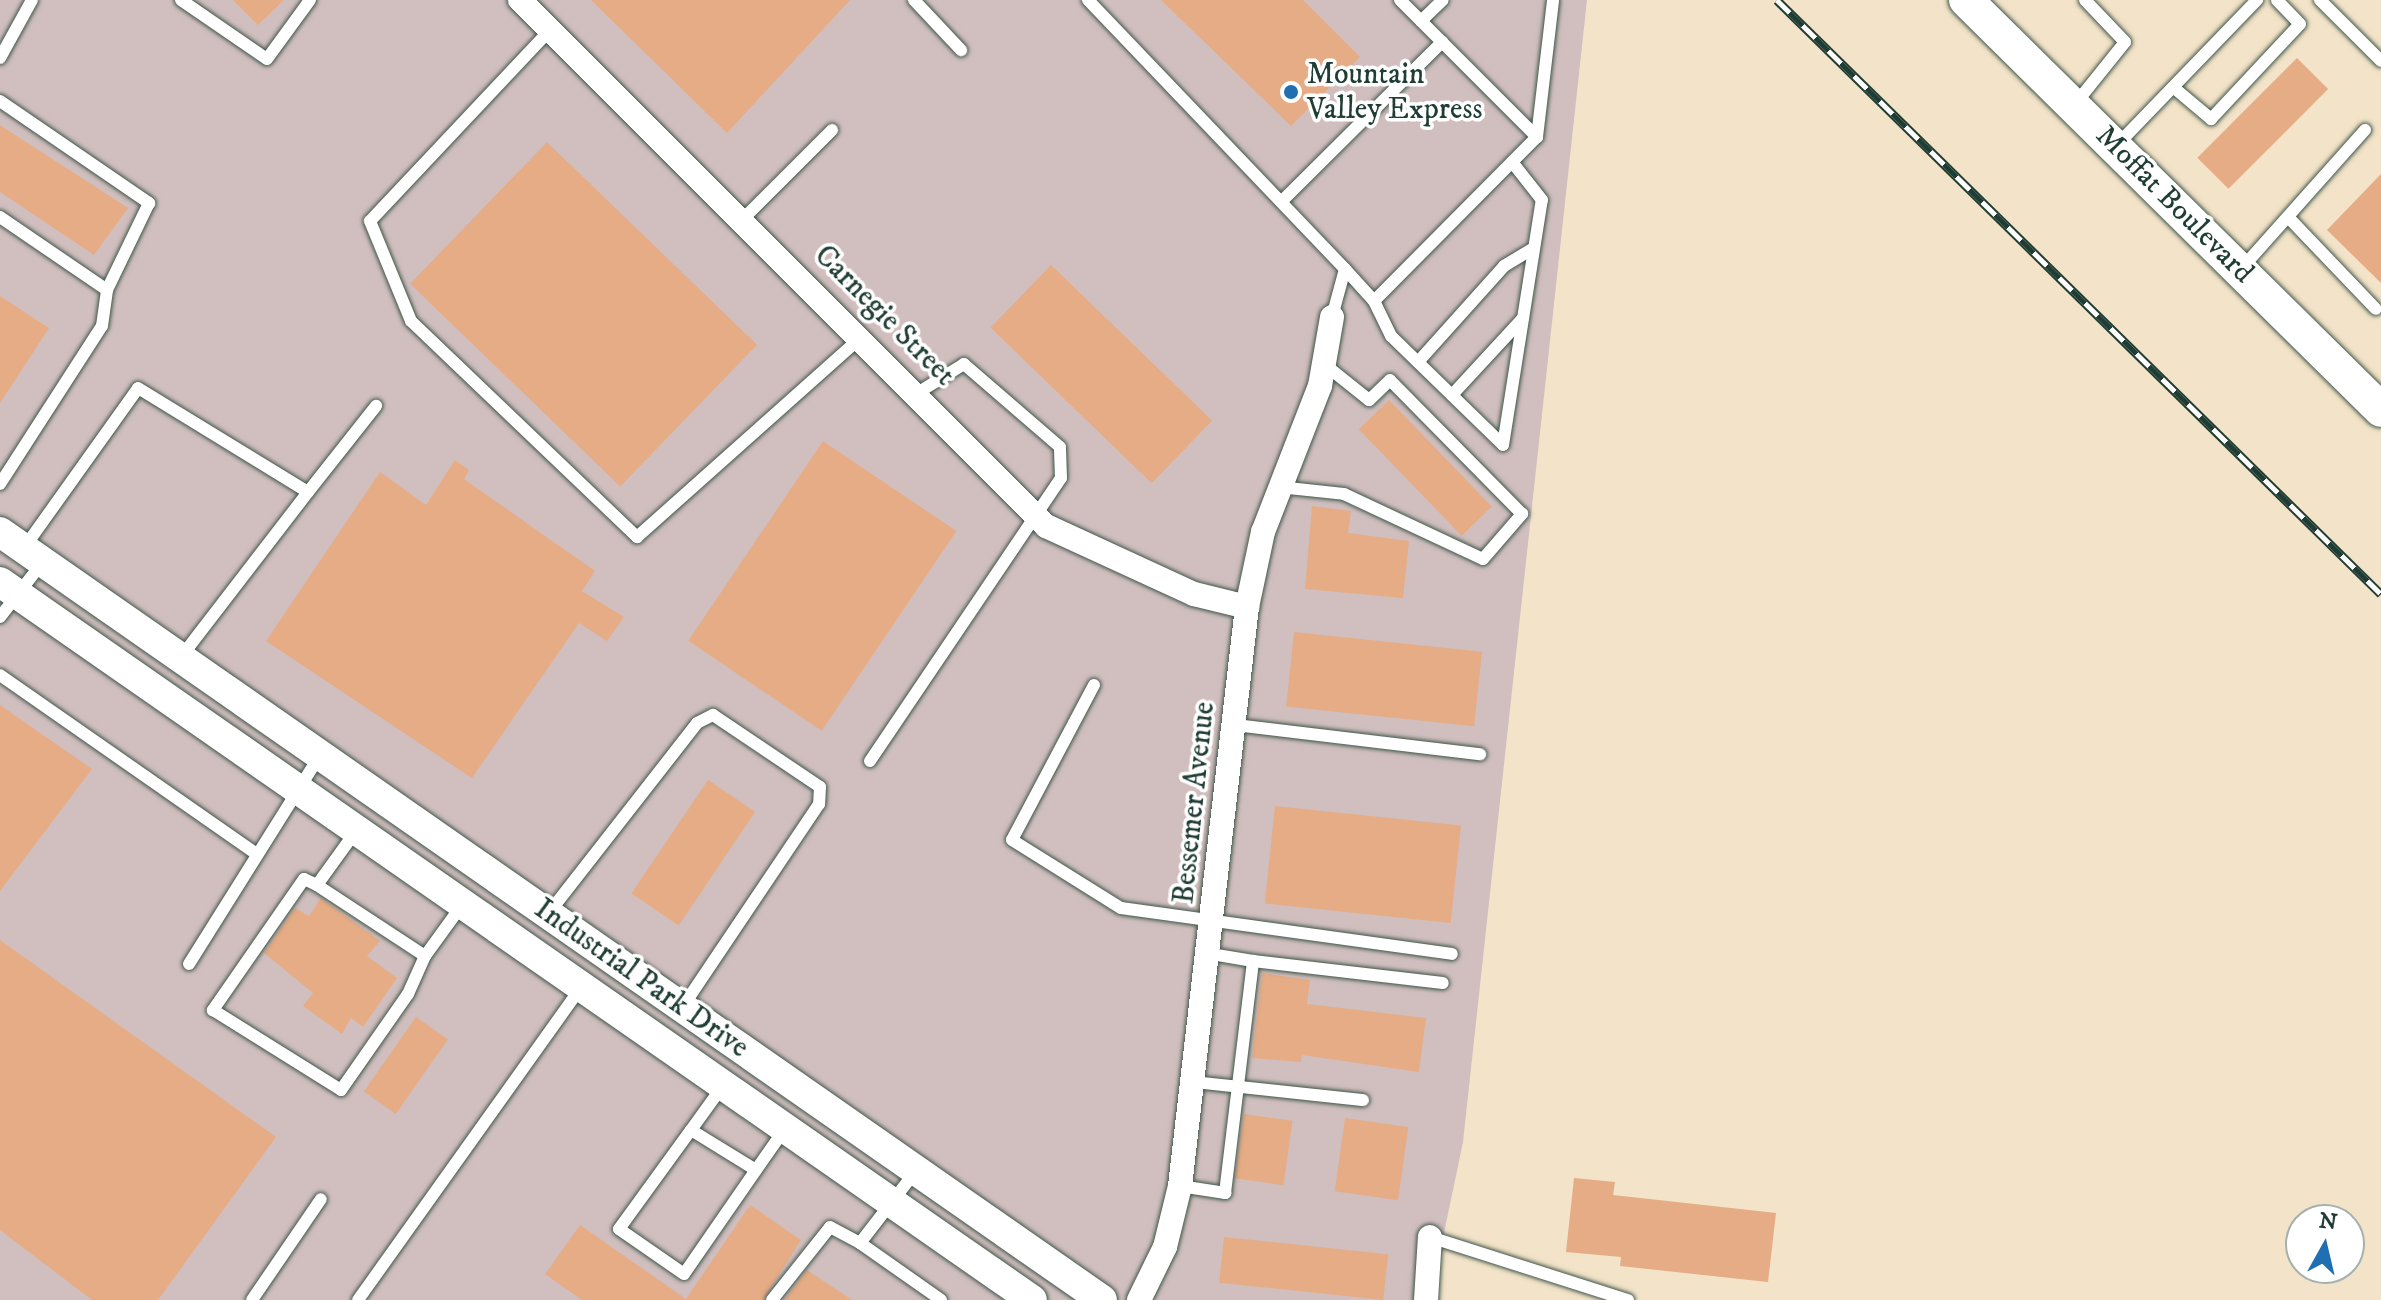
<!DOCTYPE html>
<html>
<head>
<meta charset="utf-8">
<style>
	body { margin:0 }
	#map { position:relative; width:2381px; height:1300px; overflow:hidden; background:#f3e3c8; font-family:"IM FELL DW Pica",serif }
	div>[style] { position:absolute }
	.industrial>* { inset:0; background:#d1bfbf }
	.building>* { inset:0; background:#e5ac85; transform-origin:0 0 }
	.roads { filter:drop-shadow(0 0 2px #3f564a) drop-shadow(0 0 2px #3f564a) }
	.service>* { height:12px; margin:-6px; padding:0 6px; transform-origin:6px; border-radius:6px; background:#fff }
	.minor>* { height:24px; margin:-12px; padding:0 12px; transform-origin:12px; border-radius:12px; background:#fff }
	.tertiary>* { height:30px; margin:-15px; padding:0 15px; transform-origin:15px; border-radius:15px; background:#fff }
	.secondary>* { height:34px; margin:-17px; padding:0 17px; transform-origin:17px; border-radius:17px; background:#fff }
	.rail>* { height:9px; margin-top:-4.5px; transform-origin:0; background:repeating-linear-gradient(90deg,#fff 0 18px,#1f3d34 0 36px); box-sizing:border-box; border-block:2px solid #1f3d34 }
	.dots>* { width:22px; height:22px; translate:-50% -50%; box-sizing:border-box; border:4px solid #fff; border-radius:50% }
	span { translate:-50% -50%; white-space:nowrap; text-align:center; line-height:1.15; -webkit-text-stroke:7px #fff; paint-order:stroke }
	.poi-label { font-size:30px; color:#1f3d34 }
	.left { translate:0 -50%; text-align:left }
	.street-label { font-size:30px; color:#1f3d34 }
	.north { position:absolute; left:2285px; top:1204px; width:80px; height:80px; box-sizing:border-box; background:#fff; border:2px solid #a5b1ae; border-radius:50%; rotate:8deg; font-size:22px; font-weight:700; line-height:32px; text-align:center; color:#1f3d34 }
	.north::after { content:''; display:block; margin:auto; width:28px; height:36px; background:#1f6fb2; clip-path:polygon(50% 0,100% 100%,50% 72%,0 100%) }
</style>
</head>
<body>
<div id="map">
	<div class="industrial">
		<div style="clip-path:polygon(0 0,1587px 0,1463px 1142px,1430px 1300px,0 1300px)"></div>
	</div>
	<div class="building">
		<div style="clip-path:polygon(233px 0,284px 0,258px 25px)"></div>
		<div style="clip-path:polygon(591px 0,850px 0,727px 133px)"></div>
		<div style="clip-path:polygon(1161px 0,1303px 0,1360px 57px,1291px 126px)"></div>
		<div style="left:2297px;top:58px;width:44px;height:141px;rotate:45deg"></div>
		<div style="clip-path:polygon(0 125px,128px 208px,94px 255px,0 192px)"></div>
		<div style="left:547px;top:142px;width:292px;height:197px;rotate:44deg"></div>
		<div style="clip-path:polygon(2381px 174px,2381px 283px,2327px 230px)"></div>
		<div style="left:1051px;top:265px;width:224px;height:87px;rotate:44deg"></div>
		<div style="clip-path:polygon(0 296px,49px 328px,0 403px)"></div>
		<div style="left:1389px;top:400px;width:148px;height:42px;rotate:46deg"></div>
		<div style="left:823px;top:441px;width:161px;height:241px;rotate:34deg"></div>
		<div style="clip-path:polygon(455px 460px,469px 470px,464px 479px,595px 571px,582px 591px,624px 617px,607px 641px,579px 623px,472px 778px,266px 641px,380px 472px,426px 505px)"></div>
		<div style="clip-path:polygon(1312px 506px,1351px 511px,1348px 533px,1409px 541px,1403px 598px,1305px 589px)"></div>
		<div style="left:1294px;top:632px;width:189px;height:75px;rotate:6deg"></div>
		<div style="clip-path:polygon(0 705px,92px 769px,0 891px)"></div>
		<div style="left:708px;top:780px;width:57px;height:137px;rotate:34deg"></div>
		<div style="left:1275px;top:806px;width:187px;height:98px;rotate:6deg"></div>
		<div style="clip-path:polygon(321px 898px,380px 941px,367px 956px,397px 978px,363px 1027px,351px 1018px,342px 1034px,303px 1006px,313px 993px,264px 953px,295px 908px,309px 916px)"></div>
		<div style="clip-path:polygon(0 940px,276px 1137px,158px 1300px,92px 1300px,0 1230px)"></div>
		<div style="clip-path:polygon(1262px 973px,1310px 980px,1307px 1004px,1426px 1018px,1419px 1072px,1302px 1055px,1301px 1062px,1252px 1058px)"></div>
		<div style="left:416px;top:1017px;width:39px;height:91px;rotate:35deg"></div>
		<div style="left:1244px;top:1114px;width:49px;height:65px;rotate:8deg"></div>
		<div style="left:1345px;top:1118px;width:64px;height:74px;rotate:8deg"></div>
		<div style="clip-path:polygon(1574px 1178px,1615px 1182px,1613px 1195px,1776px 1213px,1768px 1282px,1620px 1266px,1621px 1257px,1566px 1252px)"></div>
		<div style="clip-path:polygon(750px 1205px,801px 1240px,763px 1300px,582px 1300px,545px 1274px,580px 1225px,686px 1299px)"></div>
		<div style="left:1224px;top:1237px;width:165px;height:46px;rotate:6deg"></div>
		<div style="clip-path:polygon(807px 1270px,852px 1300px,784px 1300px)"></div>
	</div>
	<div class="roads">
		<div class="service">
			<div style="left:181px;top:0;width:104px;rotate:34.5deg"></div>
			<div style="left:267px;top:59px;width:73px;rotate:-53.9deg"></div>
			<div style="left:914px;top:0;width:69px;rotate:46.8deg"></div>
			<div style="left:1088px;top:0;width:372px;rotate:46.3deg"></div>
			<div style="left:1345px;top:269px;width:50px;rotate:105.2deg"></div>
			<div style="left:1400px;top:0;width:194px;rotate:45deg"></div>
			<div style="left:2320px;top:0;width:86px;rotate:45deg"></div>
			<div style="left:1421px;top:21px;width:30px;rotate:-44deg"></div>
			<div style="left:550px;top:30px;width:262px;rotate:133.3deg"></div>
			<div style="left:370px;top:221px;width:108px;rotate:67.7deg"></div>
			<div style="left:411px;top:321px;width:313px;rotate:43.7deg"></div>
			<div style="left:637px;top:537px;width:299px;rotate:-41.7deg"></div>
			<div style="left:0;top:58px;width:66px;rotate:-61.1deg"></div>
			<div style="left:2173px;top:87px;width:50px;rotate:40.1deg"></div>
			<div style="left:2211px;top:119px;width:130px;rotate:-46.9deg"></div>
			<div style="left:2300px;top:24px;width:33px;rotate:-134deg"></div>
			<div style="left:0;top:101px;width:181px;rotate:34.4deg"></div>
			<div style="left:149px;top:203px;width:97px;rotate:115.8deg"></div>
			<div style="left:107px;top:290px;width:130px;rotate:-145.7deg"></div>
			<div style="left:2076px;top:103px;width:78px;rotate:-51.2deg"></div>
			<div style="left:2125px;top:42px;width:58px;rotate:-133.6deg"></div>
			<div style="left:2117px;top:145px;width:202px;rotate:-46deg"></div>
			<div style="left:1282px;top:201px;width:226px;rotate:-44.8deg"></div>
			<div style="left:2288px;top:217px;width:127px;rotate:46.3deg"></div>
			<div style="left:743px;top:219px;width:126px;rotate:-45deg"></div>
			<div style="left:2242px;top:268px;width:185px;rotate:-48.3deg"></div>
			<div style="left:1345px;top:269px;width:43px;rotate:47.8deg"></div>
			<div style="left:1374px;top:301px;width:231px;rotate:-45.2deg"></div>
			<div style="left:1537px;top:137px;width:138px;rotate:-83.3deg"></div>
			<div style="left:1374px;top:301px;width:39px;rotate:64deg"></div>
			<div style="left:1391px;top:336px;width:156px;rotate:44.2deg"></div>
			<div style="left:1418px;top:362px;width:129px;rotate:-48.1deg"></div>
			<div style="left:1504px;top:266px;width:35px;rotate:-31deg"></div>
			<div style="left:1452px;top:395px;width:105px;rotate:-47.3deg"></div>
			<div style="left:1503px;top:445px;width:248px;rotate:-81deg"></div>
			<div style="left:1542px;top:200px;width:48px;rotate:-128.3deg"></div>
			<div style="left:0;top:484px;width:188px;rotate:-57.2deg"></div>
			<div style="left:102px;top:326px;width:36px;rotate:-82deg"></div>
			<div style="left:1279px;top:487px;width:65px;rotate:6.1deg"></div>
			<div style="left:1344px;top:494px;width:153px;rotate:25.1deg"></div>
			<div style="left:1483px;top:559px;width:60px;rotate:-49.1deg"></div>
			<div style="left:1522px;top:514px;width:188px;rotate:-134.6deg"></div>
			<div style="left:1390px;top:380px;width:29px;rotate:136deg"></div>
			<div style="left:1369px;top:400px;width:58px;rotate:-141.3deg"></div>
			<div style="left:24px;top:548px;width:196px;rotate:-54.5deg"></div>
			<div style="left:138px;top:388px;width:199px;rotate:31.5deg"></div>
			<div style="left:308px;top:492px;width:110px;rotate:-51.7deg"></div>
			<div style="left:0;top:617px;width:68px;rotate:-52.1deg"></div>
			<div style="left:181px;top:657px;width:208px;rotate:-52.4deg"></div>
			<div style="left:0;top:675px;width:313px;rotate:34.9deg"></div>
			<div style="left:1094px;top:685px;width:175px;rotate:117.9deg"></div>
			<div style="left:1012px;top:840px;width:128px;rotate:32deg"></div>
			<div style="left:1121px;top:908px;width:334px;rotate:7.9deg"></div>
			<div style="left:1235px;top:725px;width:247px;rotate:6.8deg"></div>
			<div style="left:870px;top:761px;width:341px;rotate:-56deg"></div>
			<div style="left:1061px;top:478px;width:31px;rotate:-92deg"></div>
			<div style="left:1060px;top:447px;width:127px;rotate:-139.2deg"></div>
			<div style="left:964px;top:364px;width:57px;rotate:148deg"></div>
			<div style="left:317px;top:885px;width:14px;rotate:-155deg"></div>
			<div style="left:304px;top:879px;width:160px;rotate:124.8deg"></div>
			<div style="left:213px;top:1010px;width:151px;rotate:32deg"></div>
			<div style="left:341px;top:1090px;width:117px;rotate:-55.1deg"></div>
			<div style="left:408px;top:994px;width:42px;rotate:-65.9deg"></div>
			<div style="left:425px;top:956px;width:129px;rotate:-146.7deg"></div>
			<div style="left:317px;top:885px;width:67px;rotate:-54.2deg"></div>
			<div style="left:548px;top:914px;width:242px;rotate:-52deg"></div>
			<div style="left:697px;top:723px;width:18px;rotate:-27deg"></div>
			<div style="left:713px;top:715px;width:129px;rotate:33.9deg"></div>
			<div style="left:820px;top:787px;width:17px;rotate:93deg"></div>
			<div style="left:819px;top:804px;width:246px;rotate:123.9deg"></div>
			<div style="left:425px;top:956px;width:63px;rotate:-54deg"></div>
			<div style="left:1253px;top:961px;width:191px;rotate:6.6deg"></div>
			<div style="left:189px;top:964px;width:247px;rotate:-57.9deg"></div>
			<div style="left:1194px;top:1082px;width:170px;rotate:6.1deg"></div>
			<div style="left:691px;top:1130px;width:76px;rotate:31.6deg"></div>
			<div style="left:756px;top:1170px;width:126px;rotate:124.7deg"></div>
			<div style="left:684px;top:1274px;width:79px;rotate:-145.3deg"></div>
			<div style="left:619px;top:1229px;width:122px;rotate:-54deg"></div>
			<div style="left:691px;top:1130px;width:53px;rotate:-54.2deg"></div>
			<div style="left:756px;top:1170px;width:49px;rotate:-55deg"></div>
			<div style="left:1180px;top:1186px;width:46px;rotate:8.8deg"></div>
			<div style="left:1225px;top:1193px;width:234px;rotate:-83.1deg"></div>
			<div style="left:1253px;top:961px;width:43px;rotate:-170.5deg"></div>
			<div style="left:1430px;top:1237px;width:208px;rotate:17.7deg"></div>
			<div style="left:860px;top:1243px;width:99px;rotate:35.1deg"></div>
			<div style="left:252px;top:1300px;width:122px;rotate:-55.7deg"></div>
			<div style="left:358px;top:1300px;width:382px;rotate:-54.5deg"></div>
			<div style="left:772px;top:1300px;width:93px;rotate:-51.5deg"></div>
			<div style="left:830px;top:1227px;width:34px;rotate:28deg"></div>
			<div style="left:860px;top:1243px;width:90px;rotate:-52.2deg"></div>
		</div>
		<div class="minor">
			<div style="left:520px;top:0;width:744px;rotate:45deg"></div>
			<div style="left:1046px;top:526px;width:163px;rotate:24.7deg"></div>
			<div style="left:1194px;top:594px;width:55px;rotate:13.8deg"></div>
			<div style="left:1139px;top:1300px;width:59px;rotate:-63.9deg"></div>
			<div style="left:1165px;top:1247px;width:63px;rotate:-76.2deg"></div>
			<div style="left:1180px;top:1186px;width:583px;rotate:-83.4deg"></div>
			<div style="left:1247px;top:607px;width:77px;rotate:-78deg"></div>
			<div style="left:1263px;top:532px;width:157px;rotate:-68.7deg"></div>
			<div style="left:1320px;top:386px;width:70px;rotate:-80.1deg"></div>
			<div style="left:1426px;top:1300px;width:63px;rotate:-86.4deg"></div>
		</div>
		<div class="tertiary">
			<div style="left:0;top:532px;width:1343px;rotate:34.87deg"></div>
			<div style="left:0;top:582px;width:1257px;rotate:34.83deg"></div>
		</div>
		<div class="secondary">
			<div style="left:1966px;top:0;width:583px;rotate:44.65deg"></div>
		</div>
	</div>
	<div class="rail">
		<div style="left:1777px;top:0;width:847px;rotate:44.52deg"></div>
	</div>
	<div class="dots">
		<div style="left:1291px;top:92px;background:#1f6fb2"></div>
	</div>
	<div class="poi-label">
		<span class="left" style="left:1307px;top:92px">Mountain<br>Valley Express</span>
	</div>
	<div class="street-label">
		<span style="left:2174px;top:205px;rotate:45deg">Moffat Boulevard</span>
		<span style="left:884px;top:316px;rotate:45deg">Carnegie Street</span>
		<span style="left:1195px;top:803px;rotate:-84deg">Bessemer Avenue</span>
		<span style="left:641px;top:979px;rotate:35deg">Industrial Park Drive</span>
	</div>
	<div class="north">N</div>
</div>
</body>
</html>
